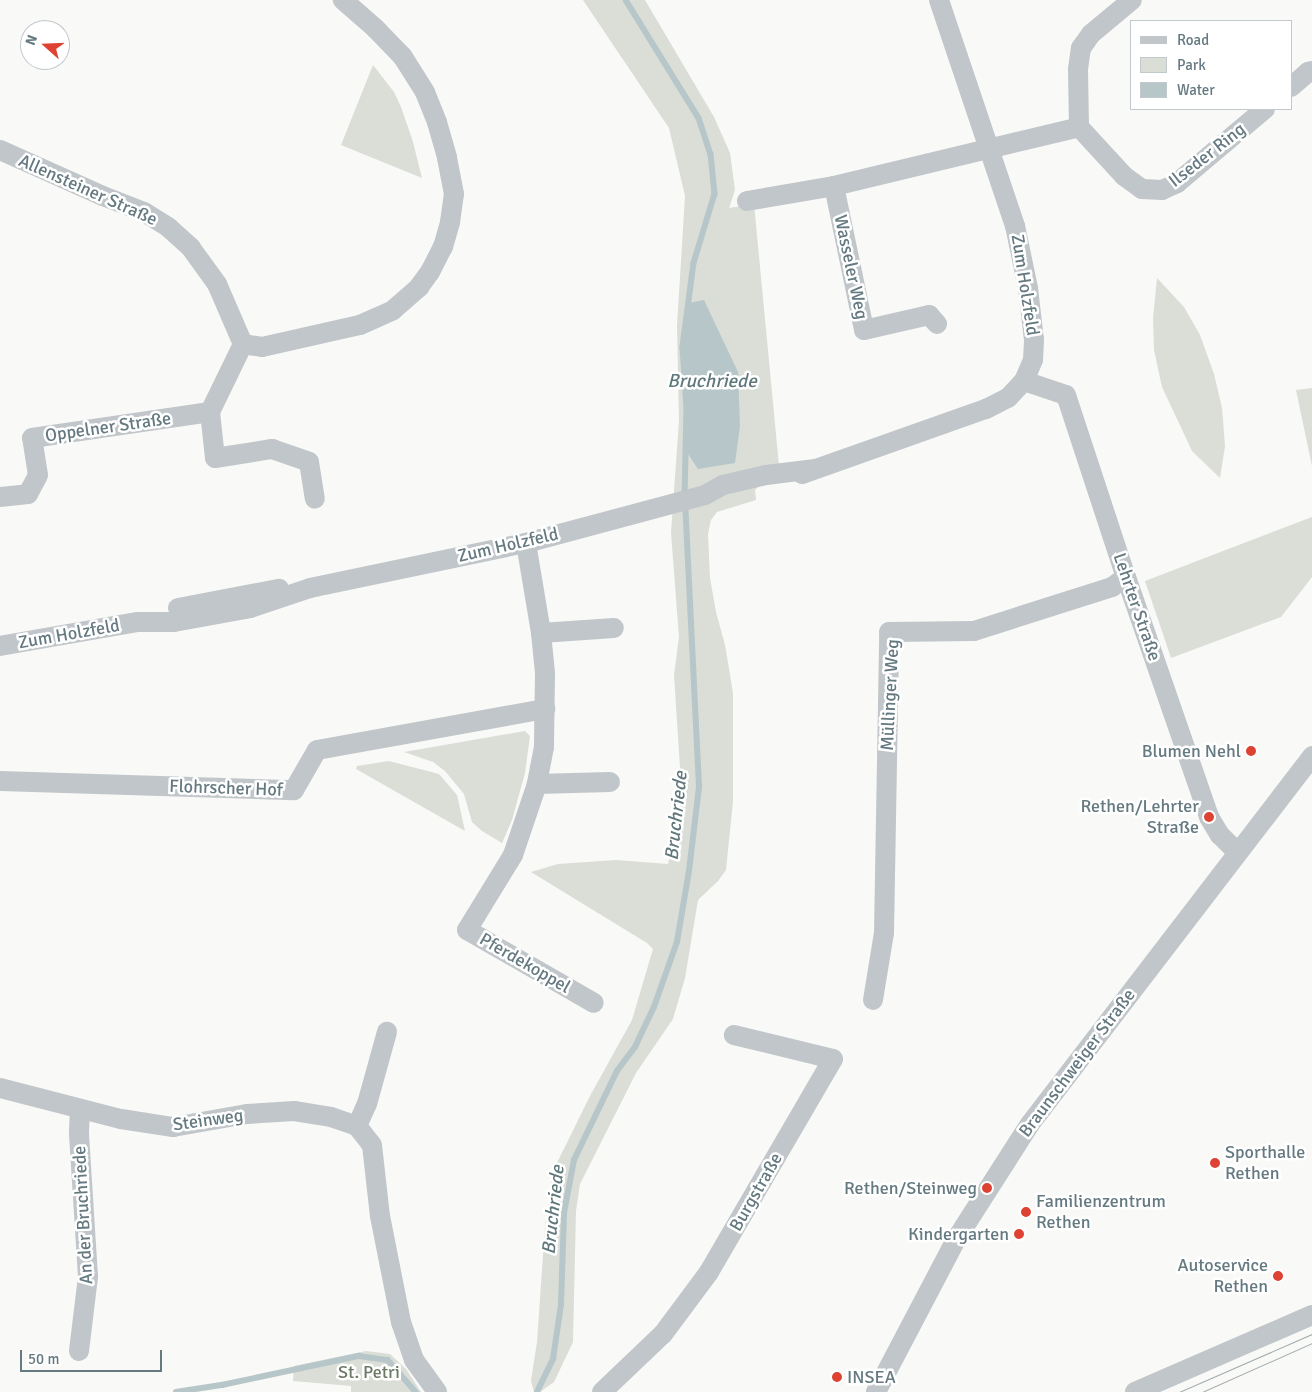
<!DOCTYPE html>
<html>
<head>
<meta charset="utf-8">
<style>
	body { margin:0 }
	#map { position:relative; width:1312px; height:1392px; overflow:hidden; background:#f9f9f7; font-family:Signika,sans-serif }
	div>[style] { position:absolute }
	.green>* { inset:0; background:#daded6 }
	.water>* { inset:0; background:#b7c6c8 }
	.stream>* { height:5.5px; margin:-2.75px; padding:0 2.75px; transform-origin:2.75px; border-radius:2.75px; background:#b7c6c8 }
	.minor>* { height:20px; margin:-10px; padding:0 10px; transform-origin:10px; border-radius:10px; background:#c0c6c9 }
	.tram>* { height:1px; margin:-0.5px; padding:0 0.5px; transform-origin:0.5px; border-radius:0.5px; background:#a0a9ad }
	.dots>* { width:14px; height:14px; translate:-50% -50%; box-sizing:border-box; border:2px solid #fff; border-radius:50% }
	span { translate:-50% -50%; white-space:nowrap; text-align:center; line-height:1.15; -webkit-text-stroke:5px #fff; paint-order:stroke }
	.street-label { font-size:18px; color:#657981 }
	.poi-label { font-size:18px; color:#657981 }
	.right { translate:-100% -50%; text-align:right }
	.left { translate:0 -50%; text-align:left }
	.park-label { font-size:18px; color:#6b7a64 }
	.water-label { font-size:19px; color:#60787b; font-style:italic }
	.legend { position:absolute; left:1130px; top:20px; width:162px; height:90px; box-sizing:border-box; background:#fff; border:1px solid #c1c9cd; margin:0; padding:6px 9px; list-style:none; font-size:15px; color:#657981 }
	.legend li { display:flex; align-items:center; gap:10px; height:25px }
	.legend b { width:25px; border:1px solid #c1c9cd }
	.north { position:absolute; left:20px; top:20px; width:50px; height:50px; box-sizing:border-box; background:#fff; border:1px solid #c1c9cd; border-radius:50%; rotate:290deg; font-size:14px; font-weight:700; line-height:20px; text-align:center; color:#657981 }
	.north::after { content:''; display:block; margin:auto; width:18px; height:22px; background:#de4232; clip-path:polygon(50% 0,100% 100%,50% 72%,0 100%) }
	.scale { position:absolute; left:20px; top:1350px; width:142px; height:22px; box-sizing:border-box; border:2px solid #657981; border-top:0; padding-left:6px; font-size:15px; line-height:18px; white-space:nowrap; color:#657981; -webkit-text-stroke:4px #fff; paint-order:stroke }
</style>
</head>
<body>
<div id="map">
	<div class="green">
		<div style="clip-path:polygon(583px 0,645px 0,714px 117px,730px 153px,735px 190px,729px 208px,754px 204px,779px 466px,755px 490px,756px 500px,717px 512px,711px 520px,708px 534px,710px 578px,716px 612px,725px 645px,733px 693px,733px 801px,726px 870px,718px 881px,698px 900px,685px 978px,673px 1019px,636px 1073px,580px 1184px,576px 1211px,573px 1342px,554px 1382px,540px 1392px,534px 1392px,531px 1381px,537px 1342px,545px 1227px,553px 1171px,590px 1096px,632px 1020px,653px 949px,647px 943px,531px 872px,558px 864px,616px 860px,668px 864px,682px 798px,674px 675px,679px 637px,671px 533px,679px 421px,677px 326px,685px 196px,669px 128px)"></div>
		<div style="clip-path:polygon(373px 65px,394px 92px,401px 107px,413px 142px,422px 178px,341px 145px)"></div>
		<div style="clip-path:polygon(1157px 278px,1184px 307px,1200px 335px,1214px 374px,1222px 408px,1225px 446px,1220px 478px,1192px 451px,1162px 387px,1154px 350px,1153px 318px)"></div>
		<div style="clip-path:polygon(1312px 388px,1312px 466px,1296px 390px)"></div>
		<div style="clip-path:polygon(1312px 517px,1312px 577px,1281px 617px,1171px 658px,1145px 581px)"></div>
		<div style="clip-path:polygon(525px 731px,530px 736px,525px 773px,512px 820px,502px 843px,482px 831px,472px 822px,464px 794px,445px 771px,433px 762px,404px 752px)"></div>
		<div style="clip-path:polygon(389px 761px,439px 774px,457px 795px,465px 831px,356px 769px,357px 766px)"></div>
		<div style="clip-path:polygon(366px 1351px,390px 1354px,406px 1369px,421px 1392px,351px 1392px,351px 1386px,293px 1381px,294px 1366px)"></div>
	</div>
	<div class="water">
		<div style="clip-path:polygon(704px 300px,738px 372px,740px 426px,735px 463px,698px 469px,686px 451px,687px 409px,683px 347px,689px 303px)"></div>
	</div>
	<div class="stream">
		<div style="left:626px;top:0;width:139px;rotate:58.3deg"></div>
		<div style="left:699px;top:118px;width:38px;rotate:72deg"></div>
		<div style="left:711px;top:154px;width:40px;rotate:84.3deg"></div>
		<div style="left:715px;top:194px;width:72px;rotate:106.9deg"></div>
		<div style="left:694px;top:263px;width:85px;rotate:97.5deg"></div>
		<div style="left:683px;top:347px;width:62px;rotate:86.3deg"></div>
		<div style="left:687px;top:409px;width:87px;rotate:91.3deg"></div>
		<div style="left:176px;top:1392px;width:47px;rotate:-8.7deg"></div>
		<div style="left:222px;top:1385px;width:140px;rotate:-12deg"></div>
		<div style="left:359px;top:1356px;width:29px;rotate:8deg"></div>
		<div style="left:388px;top:1360px;width:43px;rotate:48.8deg"></div>
		<div style="left:537px;top:1392px;width:37px;rotate:-64deg"></div>
		<div style="left:553px;top:1359px;width:55px;rotate:-81.6deg"></div>
		<div style="left:561px;top:1305px;width:92px;rotate:-88.1deg"></div>
		<div style="left:564px;top:1213px;width:54px;rotate:-79.3deg"></div>
		<div style="left:574px;top:1160px;width:99px;rotate:-64.2deg"></div>
		<div style="left:617px;top:1071px;width:30px;rotate:-53deg"></div>
		<div style="left:635px;top:1047px;width:44px;rotate:-64.6deg"></div>
		<div style="left:654px;top:1007px;width:69px;rotate:-70.5deg"></div>
		<div style="left:677px;top:942px;width:72px;rotate:-80.4deg"></div>
		<div style="left:689px;top:871px;width:85px;rotate:-83.2deg"></div>
		<div style="left:699px;top:787px;width:282px;rotate:-92.8deg"></div>
	</div>
	<div class="minor">
		<div style="left:1291px;top:87px;width:23px;rotate:-41deg"></div>
		<div style="left:1308px;top:72px;width:4px;rotate:-14deg"></div>
		<div style="left:1079px;top:127px;width:58px;rotate:-91deg"></div>
		<div style="left:1078px;top:69px;width:21px;rotate:-82deg"></div>
		<div style="left:1081px;top:48px;width:17px;rotate:-54deg"></div>
		<div style="left:1091px;top:34px;width:53px;rotate:-39.7deg"></div>
		<div style="left:0;top:150px;width:113px;rotate:24.1deg"></div>
		<div style="left:103px;top:196px;width:44px;rotate:21.3deg"></div>
		<div style="left:144px;top:212px;width:28px;rotate:32deg"></div>
		<div style="left:168px;top:227px;width:31px;rotate:42deg"></div>
		<div style="left:191px;top:248px;width:44px;rotate:54.2deg"></div>
		<div style="left:217px;top:284px;width:65px;rotate:66.6deg"></div>
		<div style="left:243px;top:344px;width:76px;rotate:115.9deg"></div>
		<div style="left:210px;top:412px;width:46px;rotate:83.8deg"></div>
		<div style="left:215px;top:458px;width:58px;rotate:-9deg"></div>
		<div style="left:272px;top:449px;width:39px;rotate:19deg"></div>
		<div style="left:309px;top:462px;width:37px;rotate:81deg"></div>
		<div style="left:834px;top:186px;width:147px;rotate:78.2deg"></div>
		<div style="left:864px;top:330px;width:67px;rotate:-13deg"></div>
		<div style="left:929px;top:315px;width:12px;rotate:48deg"></div>
		<div style="left:747px;top:201px;width:88px;rotate:-9.8deg"></div>
		<div style="left:834px;top:186px;width:252px;rotate:-13.5deg"></div>
		<div style="left:1079px;top:127px;width:67px;rotate:47.4deg"></div>
		<div style="left:1124px;top:176px;width:22px;rotate:36deg"></div>
		<div style="left:1142px;top:189px;width:20px;rotate:3deg"></div>
		<div style="left:1162px;top:190px;width:17px;rotate:-25deg"></div>
		<div style="left:1177px;top:183px;width:115px;rotate:-40.1deg"></div>
		<div style="left:243px;top:344px;width:19px;rotate:9deg"></div>
		<div style="left:262px;top:347px;width:100px;rotate:-12.7deg"></div>
		<div style="left:360px;top:325px;width:36px;rotate:-24deg"></div>
		<div style="left:393px;top:310px;width:35px;rotate:-41deg"></div>
		<div style="left:419px;top:287px;width:19px;rotate:-54deg"></div>
		<div style="left:430px;top:272px;width:28px;rotate:-63deg"></div>
		<div style="left:443px;top:247px;width:26px;rotate:-74deg"></div>
		<div style="left:450px;top:222px;width:28px;rotate:-82deg"></div>
		<div style="left:454px;top:194px;width:38px;rotate:-101deg"></div>
		<div style="left:447px;top:157px;width:36px;rotate:-106deg"></div>
		<div style="left:437px;top:122px;width:32px;rotate:-112deg"></div>
		<div style="left:425px;top:92px;width:41px;rotate:-122.2deg"></div>
		<div style="left:403px;top:57px;width:40px;rotate:-134deg"></div>
		<div style="left:375px;top:28px;width:43px;rotate:-138.8deg"></div>
		<div style="left:1024px;top:381px;width:44px;rotate:18.4deg"></div>
		<div style="left:1066px;top:395px;width:192px;rotate:71.8deg"></div>
		<div style="left:1126px;top:577px;width:254px;rotate:70.9deg"></div>
		<div style="left:1209px;top:817px;width:21px;rotate:59deg"></div>
		<div style="left:1220px;top:835px;width:25px;rotate:45deg"></div>
		<div style="left:802px;top:474px;width:195px;rotate:-19.5deg"></div>
		<div style="left:986px;top:409px;width:25px;rotate:-27deg"></div>
		<div style="left:1008px;top:398px;width:23px;rotate:-47deg"></div>
		<div style="left:1024px;top:381px;width:23px;rotate:-67deg"></div>
		<div style="left:1033px;top:360px;width:20px;rotate:-87deg"></div>
		<div style="left:1034px;top:340px;width:52px;rotate:-96.6deg"></div>
		<div style="left:1028px;top:288px;width:63px;rotate:-101.8deg"></div>
		<div style="left:1015px;top:226px;width:238px;rotate:-108.6deg"></div>
		<div style="left:0;top:497px;width:28px;rotate:-6deg"></div>
		<div style="left:28px;top:494px;width:21px;rotate:-62deg"></div>
		<div style="left:38px;top:475px;width:37px;rotate:-99deg"></div>
		<div style="left:32px;top:438px;width:180px;rotate:-8.3deg"></div>
		<div style="left:526px;top:543px;width:91px;rotate:80.5deg"></div>
		<div style="left:541px;top:633px;width:40px;rotate:84.3deg"></div>
		<div style="left:545px;top:673px;width:74px;rotate:90.8deg"></div>
		<div style="left:544px;top:747px;width:38px;rotate:101deg"></div>
		<div style="left:537px;top:784px;width:75px;rotate:108.7deg"></div>
		<div style="left:513px;top:855px;width:88px;rotate:121.5deg"></div>
		<div style="left:467px;top:930px;width:146px;rotate:29.9deg"></div>
		<div style="left:178px;top:608px;width:103px;rotate:-10.7deg"></div>
		<div style="left:541px;top:633px;width:73px;rotate:-3.9deg"></div>
		<div style="left:0;top:646px;width:140px;rotate:-9.9deg"></div>
		<div style="left:138px;top:622px;width:36px"></div>
		<div style="left:174px;top:622px;width:77px;rotate:-10.4deg"></div>
		<div style="left:250px;top:608px;width:63px;rotate:-18.4deg"></div>
		<div style="left:310px;top:588px;width:221px;rotate:-11.8deg"></div>
		<div style="left:526px;top:543px;width:185px;rotate:-15deg"></div>
		<div style="left:705px;top:495px;width:21px;rotate:-29deg"></div>
		<div style="left:723px;top:485px;width:44px;rotate:-13.1deg"></div>
		<div style="left:766px;top:475px;width:48px;rotate:-7.1deg"></div>
		<div style="left:0;top:781px;width:294px;rotate:1.8deg"></div>
		<div style="left:294px;top:790px;width:46px;rotate:-60.1deg"></div>
		<div style="left:317px;top:750px;width:232px;rotate:-10.2deg"></div>
		<div style="left:537px;top:784px;width:73px;rotate:-1.6deg"></div>
		<div style="left:873px;top:1000px;width:68px;rotate:-80.7deg"></div>
		<div style="left:884px;top:933px;width:301px;rotate:-89deg"></div>
		<div style="left:889px;top:632px;width:85px;rotate:-0.7deg"></div>
		<div style="left:974px;top:631px;width:145px;rotate:-17.7deg"></div>
		<div style="left:1112px;top:587px;width:17px;rotate:-36deg"></div>
		<div style="left:0;top:1088px;width:125px;rotate:14.4deg"></div>
		<div style="left:121px;top:1119px;width:53px;rotate:8.7deg"></div>
		<div style="left:173px;top:1127px;width:75px;rotate:-10deg"></div>
		<div style="left:247px;top:1114px;width:47px;rotate:-3.7deg"></div>
		<div style="left:294px;top:1111px;width:37px;rotate:9deg"></div>
		<div style="left:331px;top:1117px;width:28px;rotate:19deg"></div>
		<div style="left:357px;top:1126px;width:24px;rotate:52deg"></div>
		<div style="left:372px;top:1145px;width:71px;rotate:83.6deg"></div>
		<div style="left:380px;top:1216px;width:108px;rotate:78.8deg"></div>
		<div style="left:401px;top:1322px;width:40px;rotate:71.1deg"></div>
		<div style="left:414px;top:1360px;width:39px;rotate:54deg"></div>
		<div style="left:357px;top:1126px;width:24px;rotate:-66deg"></div>
		<div style="left:367px;top:1104px;width:75px;rotate:-74.5deg"></div>
		<div style="left:79px;top:1351px;width:75px;rotate:-83.1deg"></div>
		<div style="left:88px;top:1277px;width:144px;rotate:-93.6deg"></div>
		<div style="left:79px;top:1133px;width:24px;rotate:-88deg"></div>
		<div style="left:602px;top:1392px;width:84px;rotate:-43.6deg"></div>
		<div style="left:663px;top:1334px;width:77px;rotate:-53.4deg"></div>
		<div style="left:709px;top:1272px;width:246px;rotate:-59.8deg"></div>
		<div style="left:833px;top:1059px;width:102px;rotate:-166.4deg"></div>
		<div style="left:876px;top:1392px;width:174px;rotate:-62.3deg"></div>
		<div style="left:957px;top:1238px;width:135px;rotate:-57.4deg"></div>
		<div style="left:1030px;top:1124px;width:464px;rotate:-52.5deg"></div>
		<div style="left:1135px;top:1392px;width:193px;rotate:-23.5deg"></div>
	</div>
	<div class="tram">
		<div style="left:1179px;top:1392px;width:145px;rotate:-23.6deg"></div>
		<div style="left:1202px;top:1392px;width:120px;rotate:-24deg"></div>
	</div>
	<div class="dots">
		<div style="left:1251px;top:751px;background:#de4232"></div>
		<div style="left:1209px;top:817px;background:#de4232"></div>
		<div style="left:1215px;top:1163px;background:#de4232"></div>
		<div style="left:987px;top:1188px;background:#de4232"></div>
		<div style="left:1026px;top:1212px;background:#de4232"></div>
		<div style="left:1019px;top:1234px;background:#de4232"></div>
		<div style="left:1278px;top:1276px;background:#de4232"></div>
		<div style="left:837px;top:1377px;background:#de4232"></div>
	</div>
	<div class="street-label">
		<span style="left:1207px;top:155px;rotate:-38deg">Ilseder Ring</span>
		<span style="left:88px;top:190px;rotate:24deg">Allensteiner Straße</span>
		<span style="left:851px;top:267px;rotate:78deg">Wasseler Weg</span>
		<span style="left:1025px;top:285px;rotate:81deg">Zum Holzfeld</span>
		<span style="left:108px;top:427px;rotate:-8deg">Oppelner Straße</span>
		<span style="left:508px;top:545px;rotate:-13deg">Zum Holzfeld</span>
		<span style="left:1137px;top:607px;rotate:71deg">Lehrter Straße</span>
		<span style="left:69px;top:634px;rotate:-10deg">Zum Holzfeld</span>
		<span style="left:890px;top:695px;rotate:-87deg">Müllinger Weg</span>
		<span style="left:226px;top:788px;rotate:2deg">Flohrscher Hof</span>
		<span style="left:525px;top:963px;rotate:30deg">Pferdekoppel</span>
		<span style="left:1077px;top:1063px;rotate:-53deg">Braunschweiger Straße</span>
		<span style="left:208px;top:1120px;rotate:-8deg">Steinweg</span>
		<span style="left:756px;top:1192px;rotate:-60deg">Burgstraße</span>
		<span style="left:83px;top:1215px;rotate:-93deg">An der Bruchriede</span>
	</div>
	<div class="poi-label">
		<span class="right" style="left:1241px;top:751px">Blumen Nehl</span>
		<span class="right" style="left:1199px;top:817px">Rethen/Lehrter<br>Straße</span>
		<span class="left" style="left:1225px;top:1163px">Sporthalle<br>Rethen</span>
		<span class="right" style="left:977px;top:1188px">Rethen/Steinweg</span>
		<span class="left" style="left:1036px;top:1212px">Familienzentrum<br>Rethen</span>
		<span class="right" style="left:1009px;top:1234px">Kindergarten</span>
		<span class="right" style="left:1268px;top:1276px">Autoservice<br>Rethen</span>
		<span class="left" style="left:847px;top:1377px">INSEA</span>
	</div>
	<div class="park-label">
		<span style="left:369px;top:1372px">St. Petri</span>
	</div>
	<div class="water-label">
		<span style="left:712px;top:382px">Bruchriede</span>
		<span style="left:677px;top:816px;rotate:-84deg">Bruchriede</span>
		<span style="left:554px;top:1210px;rotate:-84deg">Bruchriede</span>
	</div>
	<ul class="legend">
	<li><b style="height:6px;background:#c0c6c9"></b>Road</li>
	<li><b style="height:14px;background:#daded6"></b>Park</li>
	<li><b style="height:14px;background:#b7c6c8"></b>Water</li>
	</ul>
	<div class="north">N</div>
	<div class="scale">50 m</div>
</div>
</body>
</html>
